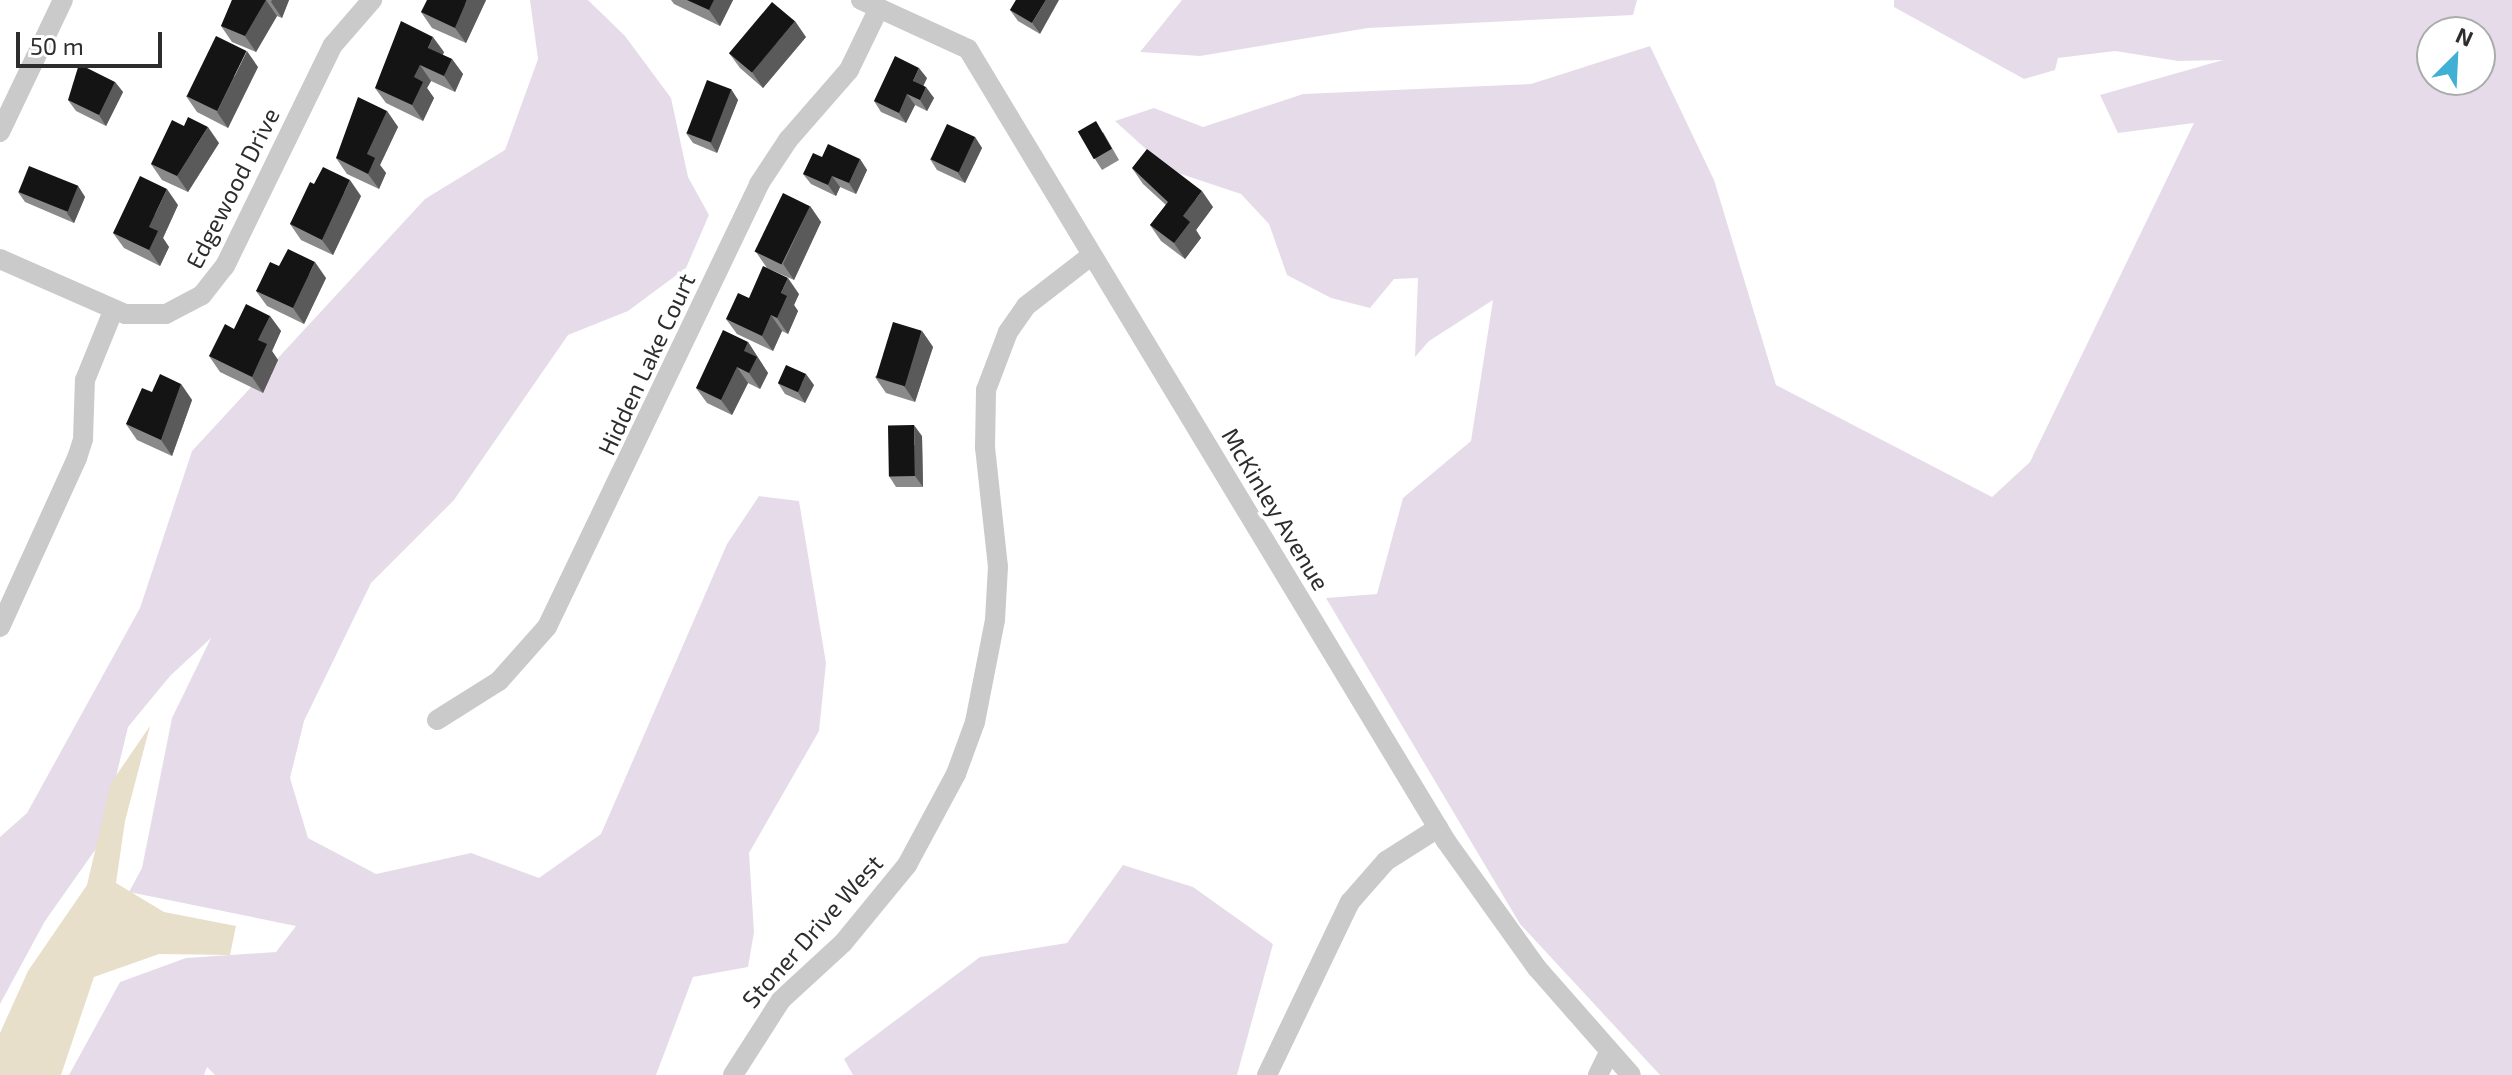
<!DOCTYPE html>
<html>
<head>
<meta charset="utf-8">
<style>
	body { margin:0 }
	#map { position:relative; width:2512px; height:1075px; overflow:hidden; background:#fff; font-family:"Exo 2",sans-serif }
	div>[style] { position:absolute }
	.green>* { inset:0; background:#e6dce9 }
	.water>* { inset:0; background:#e8dfca }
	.minor>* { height:20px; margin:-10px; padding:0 10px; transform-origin:10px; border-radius:10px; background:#cacaca }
	.wall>* { inset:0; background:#8a8a8a }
	.shaded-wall>* { inset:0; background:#5a5a5a }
	.building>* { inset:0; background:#141414; transform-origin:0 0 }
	span { translate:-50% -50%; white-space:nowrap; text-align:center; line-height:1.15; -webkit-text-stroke:8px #fff; paint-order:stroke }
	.street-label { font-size:24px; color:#2d2d2d }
	.north { position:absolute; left:2416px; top:16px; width:80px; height:80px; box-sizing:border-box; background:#fff; border:2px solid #ababab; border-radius:50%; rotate:24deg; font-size:22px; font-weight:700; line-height:32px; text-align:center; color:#2d2d2d }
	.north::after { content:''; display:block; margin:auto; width:28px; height:36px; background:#40b0d4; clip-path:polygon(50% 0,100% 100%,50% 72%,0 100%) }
	.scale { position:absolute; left:16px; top:32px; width:146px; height:36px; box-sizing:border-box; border:4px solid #2d2d2d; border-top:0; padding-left:10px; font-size:24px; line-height:28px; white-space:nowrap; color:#2d2d2d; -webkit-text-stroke:6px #fff; paint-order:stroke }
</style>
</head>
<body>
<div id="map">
	<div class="green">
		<div style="clip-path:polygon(530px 0,588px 0,625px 36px,671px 98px,688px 177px,709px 215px,686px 268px,628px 311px,568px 335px,454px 500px,371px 583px,304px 721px,290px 778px,308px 838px,376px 874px,471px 853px,539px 878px,601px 834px,727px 544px,759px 496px,799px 501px,826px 663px,819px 731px,749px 853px,754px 932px,748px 967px,693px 977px,656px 1075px,215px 1075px,207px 1067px,204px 1075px,69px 1075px,120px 982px,186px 958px,276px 952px,296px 926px,129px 892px,142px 868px,172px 718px,211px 638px,170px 676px,128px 727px,100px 843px,45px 921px,0 1004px,0 837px,27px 813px,140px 608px,192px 451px,425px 199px,505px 150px,538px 59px)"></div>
		<div style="clip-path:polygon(1182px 0,1637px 0,1633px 15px,1368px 28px,1200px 56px,1140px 52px)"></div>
		<div style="clip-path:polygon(evenodd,1894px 0,2512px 0,2512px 1075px,1660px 1075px,1520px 924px,1326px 598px,1377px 594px,1403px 498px,1471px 441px,1493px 300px,1429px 341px,1415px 357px,1418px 278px,1394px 279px,1370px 308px,1331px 298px,1287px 275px,1269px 224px,1241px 194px,1169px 170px,1115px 121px,1154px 108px,1203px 127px,1303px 94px,1531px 84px,1650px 46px,1714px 180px,1776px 385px,1992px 497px,2030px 462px,2194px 123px,2118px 133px,2100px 95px,2223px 60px,2178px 61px,2115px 51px,2058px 58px,2055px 70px,2024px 79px,1894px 7px,1894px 0,2432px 32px,2480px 32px,2480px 80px,2432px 80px,2432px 32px)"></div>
		<div style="clip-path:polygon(1123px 865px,1193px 887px,1273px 944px,1237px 1075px,853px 1075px,844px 1059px,980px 957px,1067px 943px)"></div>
	</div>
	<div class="water">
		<div style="clip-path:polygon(150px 726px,125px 821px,116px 883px,164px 912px,236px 926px,230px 955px,159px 954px,94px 977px,61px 1075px,0 1075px,0 1033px,28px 971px,87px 885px,111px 783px)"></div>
	</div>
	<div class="minor">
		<div style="left:861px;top:0;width:118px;rotate:24.6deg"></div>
		<div style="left:968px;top:49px;width:925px;rotate:58.89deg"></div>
		<div style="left:1446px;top:841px;width:156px;rotate:54.4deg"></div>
		<div style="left:1537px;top:968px;width:142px;rotate:48.7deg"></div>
		<div style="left:0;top:132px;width:146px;rotate:-64.5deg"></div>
		<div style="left:0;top:259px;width:137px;rotate:23.7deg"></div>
		<div style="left:125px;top:314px;width:41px"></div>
		<div style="left:166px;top:314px;width:41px;rotate:-27.8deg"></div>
		<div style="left:202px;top:295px;width:37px;rotate:-52deg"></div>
		<div style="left:225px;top:266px;width:246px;rotate:-64deg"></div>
		<div style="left:333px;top:45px;width:60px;rotate:-49.1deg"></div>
		<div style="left:0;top:627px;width:186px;rotate:-65.5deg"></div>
		<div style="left:77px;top:458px;width:20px;rotate:-72deg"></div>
		<div style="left:83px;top:439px;width:59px;rotate:-88.1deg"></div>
		<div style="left:85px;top:380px;width:74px;rotate:-67.9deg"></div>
		<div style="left:437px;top:720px;width:73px;rotate:-32.2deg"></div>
		<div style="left:499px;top:681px;width:72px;rotate:-48.4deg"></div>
		<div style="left:547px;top:627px;width:491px;rotate:-64.4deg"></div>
		<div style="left:759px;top:184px;width:53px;rotate:-56.6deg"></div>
		<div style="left:788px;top:140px;width:93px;rotate:-48.9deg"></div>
		<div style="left:849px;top:70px;width:69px;rotate:-64.2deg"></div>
		<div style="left:733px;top:1075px;width:89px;rotate:-57.4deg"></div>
		<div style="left:781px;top:1000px;width:84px;rotate:-42.6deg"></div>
		<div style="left:843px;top:943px;width:101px;rotate:-50.6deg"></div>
		<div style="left:907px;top:865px;width:103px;rotate:-61.7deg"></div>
		<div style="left:956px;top:774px;width:55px;rotate:-69.9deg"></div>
		<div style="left:975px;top:722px;width:104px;rotate:-78.9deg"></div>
		<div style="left:995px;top:620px;width:53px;rotate:-86.8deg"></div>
		<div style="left:998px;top:567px;width:120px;rotate:-96.2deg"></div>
		<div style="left:985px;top:448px;width:58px;rotate:-89deg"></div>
		<div style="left:986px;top:390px;width:62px;rotate:-69.2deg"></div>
		<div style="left:1008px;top:332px;width:32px;rotate:-55deg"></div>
		<div style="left:1026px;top:306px;width:83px;rotate:-37.7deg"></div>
		<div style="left:1267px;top:1075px;width:192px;rotate:-64.4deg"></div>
		<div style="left:1350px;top:902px;width:55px;rotate:-48.7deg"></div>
		<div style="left:1386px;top:861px;width:62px;rotate:-32.4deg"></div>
		<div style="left:1598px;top:1075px;width:25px;rotate:-64deg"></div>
	</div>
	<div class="wall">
		<div style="clip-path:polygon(232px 0,289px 0,282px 18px,277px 16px,256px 52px,232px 42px,221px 26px)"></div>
		<div style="clip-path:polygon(486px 0,466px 43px,432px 28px,421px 12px)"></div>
		<div style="clip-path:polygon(671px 0,733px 0,720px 26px,674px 4px)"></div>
		<div style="clip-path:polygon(1016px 0,1040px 34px,1018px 21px,1010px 10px)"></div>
		<div style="clip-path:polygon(806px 37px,763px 88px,740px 68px,729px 53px)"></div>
		<div style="clip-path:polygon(444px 52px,443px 55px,452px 59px,463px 74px,455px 92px,431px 81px,427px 88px,434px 98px,423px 121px,386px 103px,375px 88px)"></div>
		<div style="clip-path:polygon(258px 67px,228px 128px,197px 112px,186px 96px)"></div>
		<div style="clip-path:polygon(927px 78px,923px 86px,934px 98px,927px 111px,915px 105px,906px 123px,881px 112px,874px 101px)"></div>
		<div style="clip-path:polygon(115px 82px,123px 92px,106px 126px,76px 111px,68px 100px)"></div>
		<div style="clip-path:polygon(731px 89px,738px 100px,717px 153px,693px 143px,686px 133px)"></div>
		<div style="clip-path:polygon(387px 111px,398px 127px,380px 165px,386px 173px,379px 189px,347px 174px,336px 158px)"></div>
		<div style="clip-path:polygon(1103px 132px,1119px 160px,1102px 170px,1095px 159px)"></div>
		<div style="clip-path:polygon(975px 137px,982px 148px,965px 183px,937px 170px,930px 159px)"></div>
		<div style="clip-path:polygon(219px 143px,188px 192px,162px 180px,151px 164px)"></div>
		<div style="clip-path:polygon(822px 157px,860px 159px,867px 170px,856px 194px,840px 187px,836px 196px,811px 184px,803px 174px)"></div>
		<div style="clip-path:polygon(1132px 168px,1213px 207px,1196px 230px,1201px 238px,1185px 259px,1161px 241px,1150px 225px,1166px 205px,1143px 184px)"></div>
		<div style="clip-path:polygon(314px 184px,361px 196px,333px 255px,301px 240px,290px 224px)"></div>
		<div style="clip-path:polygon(78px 186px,85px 197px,74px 223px,25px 202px,18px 192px)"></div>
		<div style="clip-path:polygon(178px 205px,163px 238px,169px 247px,160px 266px,124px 248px,113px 233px)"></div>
		<div style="clip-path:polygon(810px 206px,821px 222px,794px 280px,767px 268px,756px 252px)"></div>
		<div style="clip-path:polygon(279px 266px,326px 278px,304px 324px,267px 306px,256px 291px)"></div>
		<div style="clip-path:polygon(799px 294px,794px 305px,798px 311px,788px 334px,782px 331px,773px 351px,737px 334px,726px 319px,749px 298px)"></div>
		<div style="clip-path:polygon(270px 316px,281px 331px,272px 351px,278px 360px,263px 393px,220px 372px,209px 356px,234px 329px)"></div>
		<div style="clip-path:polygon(922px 331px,933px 347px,915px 402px,886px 393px,875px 377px)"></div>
		<div style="clip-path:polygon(748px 342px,768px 373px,760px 389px,748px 383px,732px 415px,707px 403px,696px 388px)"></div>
		<div style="clip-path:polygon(778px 383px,814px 385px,805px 403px,785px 394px)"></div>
		<div style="clip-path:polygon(181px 384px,192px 400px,172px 456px,137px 440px,126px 424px,152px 392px)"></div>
		<div style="clip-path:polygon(922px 436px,923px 487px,896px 487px,889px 476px)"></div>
	</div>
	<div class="shaded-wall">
		<div style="clip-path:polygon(266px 0,277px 16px,256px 52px,245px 36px)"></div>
		<div style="clip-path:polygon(272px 0,289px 0,282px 18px,271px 2px)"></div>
		<div style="clip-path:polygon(467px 0,486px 0,466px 43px,455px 28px)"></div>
		<div style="clip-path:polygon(714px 0,733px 0,720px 26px,709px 10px)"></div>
		<div style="clip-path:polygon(1046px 0,1059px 0,1040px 34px,1032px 23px)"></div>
		<div style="clip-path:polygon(795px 21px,806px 37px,763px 88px,752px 72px)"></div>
		<div style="clip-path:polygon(433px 37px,444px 52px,439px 63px,428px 48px)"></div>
		<div style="clip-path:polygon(247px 51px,258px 67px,228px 128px,217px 112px)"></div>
		<div style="clip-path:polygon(452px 59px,463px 74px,455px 92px,444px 76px)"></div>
		<div style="clip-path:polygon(420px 65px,431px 81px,427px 88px,434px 98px,423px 121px,412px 105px,414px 77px)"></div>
		<div style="clip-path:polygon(919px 68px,927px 78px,921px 91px,913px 81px)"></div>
		<div style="clip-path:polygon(115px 82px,123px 92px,106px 126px,99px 115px)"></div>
		<div style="clip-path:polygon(926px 87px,934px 98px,927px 111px,920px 100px)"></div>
		<div style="clip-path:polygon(731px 89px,738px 100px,717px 153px,710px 142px)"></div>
		<div style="clip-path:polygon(907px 94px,915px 105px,906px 123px,899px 113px)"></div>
		<div style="clip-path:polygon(387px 111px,398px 127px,380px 165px,386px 173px,379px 189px,368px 174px,367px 154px)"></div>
		<div style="clip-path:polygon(208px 127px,219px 143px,188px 192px,177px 176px)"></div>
		<div style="clip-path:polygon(975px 137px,982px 148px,965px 183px,958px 173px)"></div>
		<div style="clip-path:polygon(860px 159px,867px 170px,856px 194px,849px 183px)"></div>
		<div style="clip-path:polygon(832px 176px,840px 187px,836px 196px,828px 185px)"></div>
		<div style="clip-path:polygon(350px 180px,361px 196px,333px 255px,322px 240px)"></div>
		<div style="clip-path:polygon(78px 186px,85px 197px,74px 223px,67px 213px)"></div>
		<div style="clip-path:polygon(167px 189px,178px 205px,163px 238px,169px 247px,160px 266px,149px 250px,149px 227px)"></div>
		<div style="clip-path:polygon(1202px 191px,1213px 207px,1196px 230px,1201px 238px,1185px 259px,1174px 243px,1183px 216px)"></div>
		<div style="clip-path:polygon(810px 206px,821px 222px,794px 280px,783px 264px)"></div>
		<div style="clip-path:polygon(315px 262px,326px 278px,304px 324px,293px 308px)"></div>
		<div style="clip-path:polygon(788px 278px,799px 294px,794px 305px,798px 311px,788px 334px,777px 318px,781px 293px)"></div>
		<div style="clip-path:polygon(771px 315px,782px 331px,773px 351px,762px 336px)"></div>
		<div style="clip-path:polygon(270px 316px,281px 331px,272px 351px,278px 360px,263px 393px,252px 377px,258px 340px)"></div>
		<div style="clip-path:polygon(922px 331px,933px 347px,915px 402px,904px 386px)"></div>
		<div style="clip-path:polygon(748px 342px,768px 373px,760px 389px,749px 373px,744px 351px)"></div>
		<div style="clip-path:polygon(737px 367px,748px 383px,732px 415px,721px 400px)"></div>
		<div style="clip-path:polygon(806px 374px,814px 385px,805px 403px,798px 392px)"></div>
		<div style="clip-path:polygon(181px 384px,192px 400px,172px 456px,161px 440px)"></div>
		<div style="clip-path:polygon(914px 425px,922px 436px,923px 487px,915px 476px)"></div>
	</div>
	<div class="building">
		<div style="clip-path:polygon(232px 0,266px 0,245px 36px,221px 26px)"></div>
		<div style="clip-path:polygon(427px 0,467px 0,455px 28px,421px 12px)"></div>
		<div style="clip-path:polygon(687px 0,714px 0,709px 10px)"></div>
		<div style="clip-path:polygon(1016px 0,1046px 0,1032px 23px,1010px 10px)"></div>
		<div style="left:772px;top:2px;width:30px;height:67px;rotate:40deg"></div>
		<div style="clip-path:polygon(401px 21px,433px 37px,428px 48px,452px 59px,444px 76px,420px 65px,414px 77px,423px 82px,412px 105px,375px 88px)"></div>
		<div style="left:216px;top:36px;width:34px;height:67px;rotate:26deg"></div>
		<div style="clip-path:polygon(895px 56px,919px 68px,913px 81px,926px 87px,920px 100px,907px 94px,899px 113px,874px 101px)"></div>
		<div style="clip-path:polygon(79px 64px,115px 82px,99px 115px,68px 100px)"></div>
		<div style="left:707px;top:80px;width:26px;height:57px;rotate:21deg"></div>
		<div style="clip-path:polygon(358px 97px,387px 111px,367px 154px,375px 158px,368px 174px,336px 158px)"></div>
		<div style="clip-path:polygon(188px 117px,208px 127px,177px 176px,151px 164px,172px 120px,184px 126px)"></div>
		<div style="left:1096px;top:121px;width:32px;height:21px;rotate:60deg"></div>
		<div style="left:947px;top:124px;width:31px;height:39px;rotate:25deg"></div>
		<div style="clip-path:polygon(828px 144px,860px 159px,849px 183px,832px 176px,828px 185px,803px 174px,813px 153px,822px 157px)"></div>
		<div style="clip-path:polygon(1147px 149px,1202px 191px,1183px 216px,1190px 222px,1174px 243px,1150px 225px,1168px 202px,1132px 168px)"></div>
		<div style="left:29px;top:166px;width:53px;height:28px;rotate:22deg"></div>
		<div style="clip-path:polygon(323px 167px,350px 180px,322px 240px,290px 224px,310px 182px,314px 184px)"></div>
		<div style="clip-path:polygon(140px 176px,167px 189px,149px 227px,158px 231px,149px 250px,113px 233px)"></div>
		<div style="left:783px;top:193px;width:30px;height:65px;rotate:26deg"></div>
		<div style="clip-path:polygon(288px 249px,315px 262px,293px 308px,256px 291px,270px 262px,279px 266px)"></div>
		<div style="clip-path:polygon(763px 266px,788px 278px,781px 293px,787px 296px,777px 318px,771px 315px,762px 336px,726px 319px,738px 293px,749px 298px)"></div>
		<div style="clip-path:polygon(246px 304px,270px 316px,258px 340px,267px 344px,252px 377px,209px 356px,225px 324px,234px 329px)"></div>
		<div style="left:893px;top:322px;width:30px;height:58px;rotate:17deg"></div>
		<div style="clip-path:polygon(723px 330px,748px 342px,744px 351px,757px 357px,749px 373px,737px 367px,721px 400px,696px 388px)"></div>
		<div style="left:786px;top:365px;width:22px;height:20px;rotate:24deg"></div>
		<div style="clip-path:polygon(160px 374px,181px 384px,161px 440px,126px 424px,142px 388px,152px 392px)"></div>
		<div style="left:914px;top:425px;width:51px;height:26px;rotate:89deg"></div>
	</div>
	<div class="street-label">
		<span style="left:232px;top:188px;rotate:-63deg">Edgewood Drive</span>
		<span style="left:646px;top:364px;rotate:-65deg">Hidden Lake Court</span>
		<span style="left:1276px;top:509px;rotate:59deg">McKinley Avenue</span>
		<span style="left:812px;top:931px;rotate:-48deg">Stoner Drive West</span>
	</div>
	<div class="north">N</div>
	<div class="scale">50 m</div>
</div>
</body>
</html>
